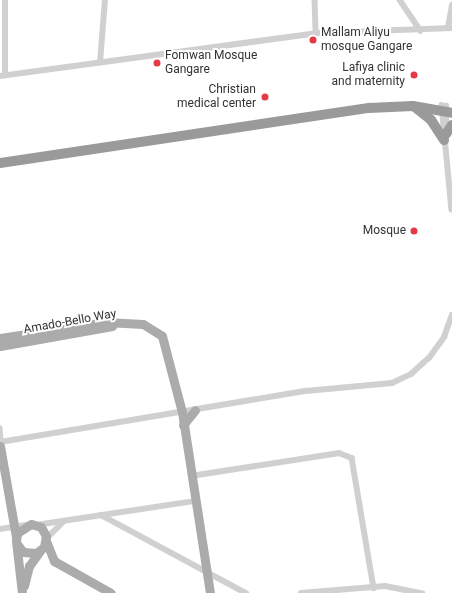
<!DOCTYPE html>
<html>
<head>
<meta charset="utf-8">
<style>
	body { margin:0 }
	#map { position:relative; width:452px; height:593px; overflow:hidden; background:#fff; font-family:Roboto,sans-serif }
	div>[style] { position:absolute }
	.street>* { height:5.5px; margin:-2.75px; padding:0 2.75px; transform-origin:2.75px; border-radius:2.75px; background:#d0d0d0 }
	.primary>* { height:9px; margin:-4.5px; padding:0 4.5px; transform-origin:4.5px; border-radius:4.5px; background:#ababab }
	.highway>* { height:10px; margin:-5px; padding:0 5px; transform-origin:5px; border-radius:5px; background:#9a9a9a }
	.dots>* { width:11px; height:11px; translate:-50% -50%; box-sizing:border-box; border:2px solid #fff; border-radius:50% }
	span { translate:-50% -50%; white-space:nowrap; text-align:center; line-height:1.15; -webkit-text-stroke:4px #fff; paint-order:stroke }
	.poi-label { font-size:12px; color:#333 }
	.left { translate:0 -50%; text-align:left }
	.right { translate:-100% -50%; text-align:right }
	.street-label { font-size:12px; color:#333 }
</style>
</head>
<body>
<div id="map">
	<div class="street">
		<div style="left:315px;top:0;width:33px;rotate:88deg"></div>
		<div style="left:400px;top:0;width:37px;rotate:56deg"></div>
		<div style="left:448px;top:28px;width:23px;rotate:-80deg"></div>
		<div style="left:100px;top:63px;width:63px;rotate:-85.5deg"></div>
		<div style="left:5px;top:75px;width:75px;rotate:-90deg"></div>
		<div style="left:0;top:76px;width:319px;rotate:-7.7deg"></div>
		<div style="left:316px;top:33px;width:136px;rotate:-2.1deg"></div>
		<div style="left:442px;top:105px;width:105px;rotate:84.6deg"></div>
		<div style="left:446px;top:132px;width:26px;rotate:-90deg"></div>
		<div style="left:0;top:428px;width:13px;rotate:86deg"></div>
		<div style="left:0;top:442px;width:310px;rotate:-9.5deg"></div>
		<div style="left:306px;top:391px;width:86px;rotate:-5.3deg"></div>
		<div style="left:392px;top:383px;width:21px;rotate:-25deg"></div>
		<div style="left:411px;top:374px;width:24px;rotate:-42deg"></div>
		<div style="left:429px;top:358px;width:26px;rotate:-54deg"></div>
		<div style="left:444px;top:337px;width:23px;rotate:-70deg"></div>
		<div style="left:191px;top:476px;width:150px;rotate:-8.8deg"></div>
		<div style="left:339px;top:453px;width:14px;rotate:21deg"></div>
		<div style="left:352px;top:458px;width:132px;rotate:80.4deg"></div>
		<div style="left:101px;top:515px;width:165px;rotate:28.3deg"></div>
		<div style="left:36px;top:525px;width:161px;rotate:-8.6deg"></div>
		<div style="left:0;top:529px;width:26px;rotate:-9deg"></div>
		<div style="left:46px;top:539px;width:23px;rotate:-45deg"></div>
		<div style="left:301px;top:593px;width:84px;rotate:-4.8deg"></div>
		<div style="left:385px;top:586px;width:38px;rotate:11deg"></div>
	</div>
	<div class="primary">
		<div style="left:0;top:338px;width:107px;rotate:-8.6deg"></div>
		<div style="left:106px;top:322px;width:37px;rotate:3deg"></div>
		<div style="left:143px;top:324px;width:22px;rotate:32deg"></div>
		<div style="left:162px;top:336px;width:79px;rotate:75.3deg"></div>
		<div style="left:182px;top:412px;width:183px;rotate:81.2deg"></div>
		<div style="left:0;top:346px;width:114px;rotate:-10.1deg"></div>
		<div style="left:183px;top:425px;width:19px;rotate:-51deg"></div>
		<div style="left:0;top:446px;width:92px;rotate:80deg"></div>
		<div style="left:46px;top:541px;width:22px;rotate:68deg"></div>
		<div style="left:54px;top:561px;width:65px;rotate:29.3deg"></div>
		<div style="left:17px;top:544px;width:10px;rotate:53deg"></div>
		<div style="left:23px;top:552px;width:13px;rotate:4deg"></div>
		<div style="left:36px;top:553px;width:10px;rotate:-37deg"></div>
		<div style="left:44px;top:547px;width:11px;rotate:-80deg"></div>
		<div style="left:46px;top:536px;width:10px;rotate:-119deg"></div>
		<div style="left:41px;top:527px;width:10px;rotate:-163deg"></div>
		<div style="left:31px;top:524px;width:17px;rotate:147deg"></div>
		<div style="left:17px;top:533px;width:8px;rotate:97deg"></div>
		<div style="left:16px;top:541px;width:52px;rotate:83.4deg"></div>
		<div style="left:24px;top:586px;width:21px;rotate:-76deg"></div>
		<div style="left:29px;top:566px;width:19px;rotate:-54deg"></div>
	</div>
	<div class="highway">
		<div style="left:415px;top:107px;width:21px;rotate:39deg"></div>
		<div style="left:431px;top:120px;width:24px;rotate:57deg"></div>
		<div style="left:446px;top:134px;width:11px;rotate:-56deg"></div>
		<div style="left:0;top:163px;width:373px;rotate:-8.5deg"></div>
		<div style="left:369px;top:108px;width:44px;rotate:-2.6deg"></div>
		<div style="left:413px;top:106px;width:40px;rotate:10deg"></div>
	</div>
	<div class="dots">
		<div style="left:313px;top:40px;background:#e63946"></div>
		<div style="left:157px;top:63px;background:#e63946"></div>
		<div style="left:414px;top:75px;background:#e63946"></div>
		<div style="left:265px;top:97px;background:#e63946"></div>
		<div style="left:414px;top:231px;background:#e63946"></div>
	</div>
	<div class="poi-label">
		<span class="left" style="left:321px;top:40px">Mallam Aliyu<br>mosque Gangare</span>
		<span class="left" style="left:165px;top:63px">Fomwan Mosque<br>Gangare</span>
		<span class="right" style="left:405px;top:75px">Lafiya clinic<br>and maternity</span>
		<span class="right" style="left:256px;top:97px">Christian<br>medical center</span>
		<span class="right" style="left:406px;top:231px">Mosque</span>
	</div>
	<div class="street-label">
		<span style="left:70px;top:322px;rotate:-10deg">Amado-Bello Way</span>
	</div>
</div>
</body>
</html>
